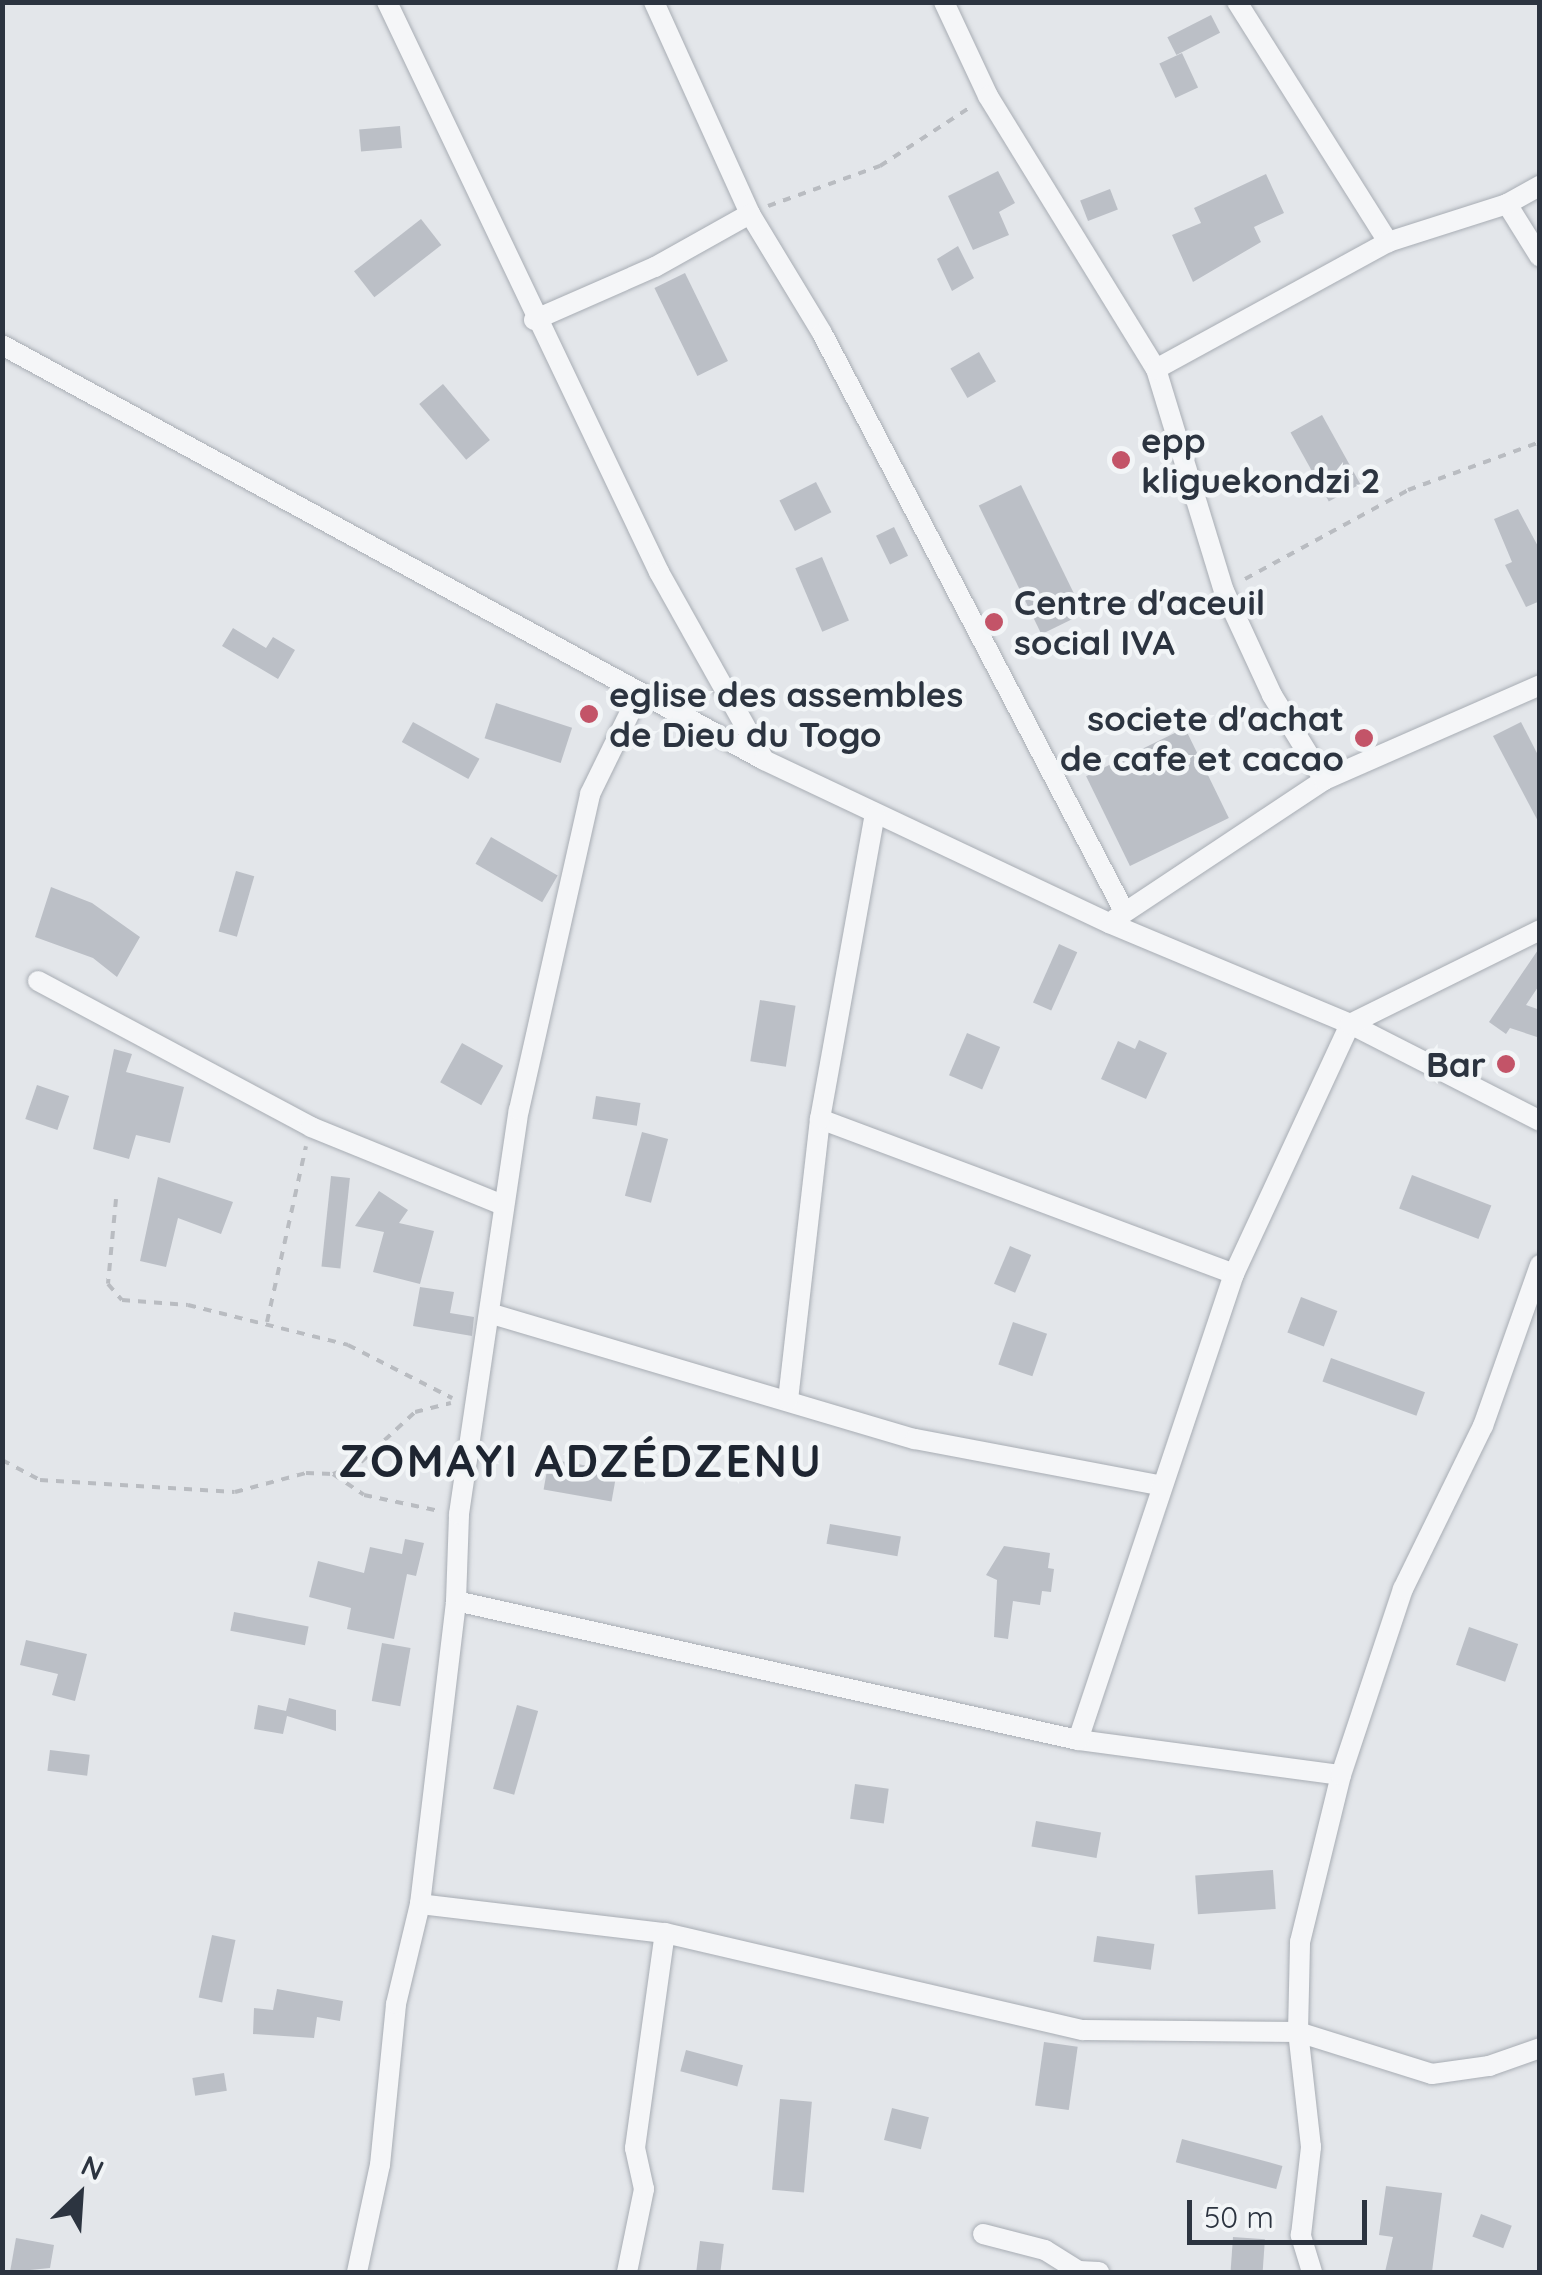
<!DOCTYPE html>
<html>
<head>
<meta charset="utf-8">
<style>
	body { margin:0 }
	#map { position:relative; width:1542px; height:2275px; overflow:hidden; background:#e3e6ea; font-family:Quicksand,sans-serif }
	div>[style] { position:absolute }
	.building>* { inset:0; background:#bbbfc6; transform-origin:0 0 }
	.path>* { height:4px; margin-top:-2px; transform-origin:0; background:repeating-linear-gradient(90deg,#b9bcc1 0 8px,transparent 0 16px) }
	.roads { filter:drop-shadow(0 0 2px #a8adb4) drop-shadow(0 0 2px #a8adb4) }
	.minor>* { height:20px; margin:-10px; padding:0 10px; transform-origin:10px; border-radius:10px; background:#f5f6f8 }
	.dots>* { width:28px; height:28px; translate:-50% -50%; box-sizing:border-box; border:5px solid #f2f5f7; border-radius:50% }
	span { translate:-50% -50%; white-space:nowrap; text-align:center; line-height:1.15; -webkit-text-stroke:9px #f2f5f7; paint-order:stroke }
	.poi-label { font-size:35px; color:#2c3440; font-weight:700 }
	.left { translate:0 -50%; text-align:left }
	.right { translate:-100% -50%; text-align:right }
	.district-label { font-size:45px; color:#1e2531; font-weight:700; letter-spacing:2.5px }
	.frame { position:absolute; inset:0; border:5px solid #2c3440; pointer-events:none }
	.north { position:absolute; left:30px; top:2145px; width:100px; height:100px; -webkit-text-stroke:8px #f2f5f7; paint-order:stroke; rotate:25deg; font-size:28px; font-weight:700; line-height:40px; text-align:center; color:#2c3440 }
	.north::after { content:''; display:block; margin:auto; width:35px; height:45px; background:#2c3440; clip-path:polygon(50% 0,100% 100%,50% 72%,0 100%) }
	.scale { position:absolute; left:1187px; top:2200px; width:180px; height:45px; box-sizing:border-box; border:5px solid #2c3440; border-top:0; padding-left:12px; font-size:30px; line-height:35px; white-space:nowrap; color:#2c3440; -webkit-text-stroke:8px #f2f5f7; paint-order:stroke }
</style>
</head>
<body>
<div id="map">
	<div class="building">
		<div style="left:1211px;top:15px;width:20px;height:49px;rotate:63deg"></div>
		<div style="left:1182px;top:53px;width:38px;height:25px;rotate:65deg"></div>
		<div style="left:400px;top:126px;width:22px;height:41px;rotate:85deg"></div>
		<div style="clip-path:polygon(998px 171px,1015px 203px,999px 212px,1009px 235px,973px 250px,948px 196px)"></div>
		<div style="clip-path:polygon(1266px 174px,1284px 213px,1254px 227px,1261px 242px,1193px 282px,1172px 235px,1201px 223px,1194px 208px)"></div>
		<div style="left:1110px;top:189px;width:22px;height:32px;rotate:69deg"></div>
		<div style="left:421px;top:219px;width:33px;height:85px;rotate:52deg"></div>
		<div style="clip-path:polygon(958px 246px,974px 278px,952px 291px,937px 259px)"></div>
		<div style="left:685px;top:273px;width:98px;height:34px;rotate:64deg"></div>
		<div style="left:979px;top:352px;width:34px;height:33px;rotate:60deg"></div>
		<div style="left:443px;top:384px;width:73px;height:31px;rotate:50deg"></div>
		<div style="left:1322px;top:415px;width:79px;height:36px;rotate:61deg"></div>
		<div style="left:816px;top:482px;width:34px;height:41px;rotate:63deg"></div>
		<div style="left:1021px;top:485px;width:143px;height:47px;rotate:64deg"></div>
		<div style="clip-path:polygon(1518px 509px,1540px 550px,1540px 601px,1526px 607px,1505px 565px,1512px 562px,1494px 519px)"></div>
		<div style="left:894px;top:527px;width:32px;height:20px;rotate:64deg"></div>
		<div style="left:822px;top:557px;width:69px;height:29px;rotate:67deg"></div>
		<div style="clip-path:polygon(233px 628px,266px 648px,273px 637px,295px 650px,278px 679px,222px 646px)"></div>
		<div style="left:496px;top:703px;width:80px;height:37px;rotate:18deg"></div>
		<div style="left:413px;top:722px;width:76px;height:23px;rotate:29deg"></div>
		<div style="clip-path:polygon(1521px 722px,1540px 759px,1540px 825px,1493px 736px)"></div>
		<div style="left:1185px;top:728px;width:100px;height:110px;rotate:64deg"></div>
		<div style="left:491px;top:837px;width:77px;height:31px;rotate:30deg"></div>
		<div style="left:236px;top:871px;width:19px;height:63px;rotate:16deg"></div>
		<div style="clip-path:polygon(51px 887px,92px 903px,140px 937px,117px 977px,93px 958px,35px 937px)"></div>
		<div style="left:1059px;top:944px;width:20px;height:64px;rotate:24deg"></div>
		<div style="clip-path:polygon(1540px 947px,1540px 984px,1526px 1005px,1540px 1010px,1540px 1038px,1510px 1028px,1506px 1034px,1489px 1022px)"></div>
		<div style="left:760px;top:1000px;width:36px;height:62px;rotate:9deg"></div>
		<div style="left:967px;top:1033px;width:36px;height:46px;rotate:23deg"></div>
		<div style="clip-path:polygon(1139px 1040px,1167px 1053px,1146px 1099px,1101px 1079px,1118px 1041px,1135px 1049px)"></div>
		<div style="left:462px;top:1043px;width:47px;height:45px;rotate:29deg"></div>
		<div style="clip-path:polygon(114px 1049px,132px 1054px,126px 1072px,184px 1087px,170px 1143px,136px 1135px,129px 1159px,93px 1149px)"></div>
		<div style="left:37px;top:1085px;width:34px;height:36px;rotate:19deg"></div>
		<div style="left:596px;top:1096px;width:45px;height:23px;rotate:9deg"></div>
		<div style="left:642px;top:1132px;width:27px;height:66px;rotate:15deg"></div>
		<div style="left:1412px;top:1175px;width:85px;height:36px;rotate:21deg"></div>
		<div style="left:331px;top:1176px;width:19px;height:91px;rotate:6deg"></div>
		<div style="clip-path:polygon(158px 1177px,233px 1202px,221px 1234px,178px 1218px,166px 1267px,140px 1261px)"></div>
		<div style="clip-path:polygon(379px 1191px,408px 1210px,399px 1223px,434px 1231px,420px 1284px,373px 1272px,384px 1232px,355px 1226px)"></div>
		<div style="left:1010px;top:1246px;width:23px;height:41px;rotate:23deg"></div>
		<div style="clip-path:polygon(420px 1287px,454px 1292px,450px 1313px,474px 1317px,472px 1336px,413px 1326px)"></div>
		<div style="left:1301px;top:1297px;width:39px;height:38px;rotate:21deg"></div>
		<div style="left:1013px;top:1322px;width:36px;height:45px;rotate:19deg"></div>
		<div style="left:1331px;top:1358px;width:100px;height:25px;rotate:20deg"></div>
		<div style="left:549px;top:1459px;width:69px;height:31px;rotate:10deg"></div>
		<div style="left:830px;top:1524px;width:72px;height:20px;rotate:10deg"></div>
		<div style="clip-path:polygon(405px 1539px,424px 1543px,416px 1576px,407px 1574px,394px 1639px,347px 1629px,351px 1608px,309px 1597px,318px 1561px,364px 1573px,370px 1547px,402px 1554px)"></div>
		<div style="clip-path:polygon(1004px 1546px,1050px 1553px,1048px 1568px,1054px 1569px,1051px 1592px,1042px 1591px,1040px 1605px,1013px 1601px,1008px 1639px,994px 1637px,997px 1580px,986px 1575px)"></div>
		<div style="left:234px;top:1612px;width:76px;height:19px;rotate:11deg"></div>
		<div style="left:1469px;top:1627px;width:52px;height:40px;rotate:19deg"></div>
		<div style="clip-path:polygon(26px 1640px,87px 1654px,75px 1701px,52px 1695px,58px 1674px,20px 1665px)"></div>
		<div style="left:382px;top:1643px;width:29px;height:59px;rotate:10deg"></div>
		<div style="clip-path:polygon(289px 1698px,336px 1710px,336px 1731px,287px 1716px,283px 1734px,254px 1729px,258px 1705px,286px 1711px)"></div>
		<div style="left:517px;top:1705px;width:22px;height:87px;rotate:16deg"></div>
		<div style="left:50px;top:1750px;width:40px;height:21px;rotate:7deg"></div>
		<div style="left:855px;top:1784px;width:34px;height:35px;rotate:8deg"></div>
		<div style="left:1036px;top:1821px;width:66px;height:26px;rotate:10deg"></div>
		<div style="left:1273px;top:1870px;width:39px;height:78px;rotate:86deg"></div>
		<div style="left:212px;top:1935px;width:24px;height:64px;rotate:12deg"></div>
		<div style="left:1097px;top:1936px;width:58px;height:26px;rotate:8deg"></div>
		<div style="clip-path:polygon(277px 1989px,343px 2001px,340px 2021px,317px 2017px,314px 2038px,253px 2034px,254px 2008px,273px 2010px)"></div>
		<div style="left:1044px;top:2042px;width:34px;height:64px;rotate:8deg"></div>
		<div style="left:686px;top:2050px;width:59px;height:22px;rotate:15deg"></div>
		<div style="left:224px;top:2073px;width:18px;height:32px;rotate:81deg"></div>
		<div style="left:780px;top:2099px;width:32px;height:91px;rotate:5deg"></div>
		<div style="left:892px;top:2108px;width:38px;height:33px;rotate:14deg"></div>
		<div style="left:1182px;top:2139px;width:104px;height:24px;rotate:15deg"></div>
		<div style="clip-path:polygon(1386px 2186px,1442px 2193px,1432px 2272px,1385px 2272px,1393px 2237px,1379px 2235px)"></div>
		<div style="left:1481px;top:2214px;width:33px;height:24px;rotate:21deg"></div>
		<div style="left:1233px;top:2237px;width:32px;height:35px;rotate:4deg"></div>
		<div style="clip-path:polygon(16px 2238px,54px 2245px,50px 2268px,10px 2272px)"></div>
		<div style="left:700px;top:2241px;width:24px;height:31px;rotate:7deg"></div>
	</div>
	<div class="path">
		<div style="left:768px;top:206px;width:119px;rotate:-19.7deg"></div>
		<div style="left:880px;top:166px;width:106px;rotate:-33.1deg"></div>
		<div style="left:1245px;top:579px;width:186px;rotate:-28.6deg"></div>
		<div style="left:1408px;top:490px;width:140px;rotate:-20deg"></div>
		<div style="left:116px;top:1199px;width:85px;rotate:95.4deg"></div>
		<div style="left:108px;top:1284px;width:21px;rotate:49deg"></div>
		<div style="left:122px;top:1300px;width:66px;rotate:4.3deg"></div>
		<div style="left:188px;top:1305px;width:165px;rotate:14deg"></div>
		<div style="left:348px;top:1345px;width:117px;rotate:27deg"></div>
		<div style="left:267px;top:1322px;width:180px;rotate:-77.5deg"></div>
		<div style="left:2px;top:1460px;width:43px;rotate:27.8deg"></div>
		<div style="left:40px;top:1480px;width:195px;rotate:3.5deg"></div>
		<div style="left:235px;top:1492px;width:73px;rotate:-15deg"></div>
		<div style="left:306px;top:1473px;width:27px;rotate:2deg"></div>
		<div style="left:333px;top:1474px;width:30px;rotate:-23deg"></div>
		<div style="left:361px;top:1462px;width:74px;rotate:-42.8deg"></div>
		<div style="left:415px;top:1412px;width:37px;rotate:-14deg"></div>
		<div style="left:333px;top:1474px;width:37px;rotate:34deg"></div>
		<div style="left:364px;top:1495px;width:77px;rotate:12deg"></div>
	</div>
	<div class="roads">
		<div class="minor">
			<div style="left:387px;top:2px;width:632px;rotate:64.49deg"></div>
			<div style="left:659px;top:572px;width:215px;rotate:60.8deg"></div>
			<div style="left:654px;top:2px;width:233px;rotate:65.6deg"></div>
			<div style="left:750px;top:214px;width:139px;rotate:58.8deg"></div>
			<div style="left:822px;top:333px;width:652px;rotate:62.41deg"></div>
			<div style="left:944px;top:2px;width:104px;rotate:64.9deg"></div>
			<div style="left:988px;top:96px;width:321px;rotate:58.4deg"></div>
			<div style="left:1156px;top:369px;width:232px;rotate:73deg"></div>
			<div style="left:1224px;top:591px;width:115px;rotate:65.2deg"></div>
			<div style="left:1272px;top:695px;width:100px;rotate:58.5deg"></div>
			<div style="left:1237px;top:2px;width:284px;rotate:57.8deg"></div>
			<div style="left:1507px;top:204px;width:62px;rotate:58.1deg"></div>
			<div style="left:534px;top:320px;width:132px;rotate:-23.7deg"></div>
			<div style="left:655px;top:267px;width:109px;rotate:-29.2deg"></div>
			<div style="left:2px;top:345px;width:868px;rotate:28.57deg"></div>
			<div style="left:764px;top:760px;width:382px;rotate:25.3deg"></div>
			<div style="left:1109px;top:923px;width:261px;rotate:22.7deg"></div>
			<div style="left:1350px;top:1024px;width:213px;rotate:27deg"></div>
			<div style="left:1156px;top:369px;width:264px;rotate:-28.7deg"></div>
			<div style="left:1388px;top:242px;width:125px;rotate:-17.7deg"></div>
			<div style="left:1507px;top:204px;width:38px;rotate:-29deg"></div>
			<div style="left:1115px;top:919px;width:251px;rotate:-33.6deg"></div>
			<div style="left:1324px;top:780px;width:236px;rotate:-23.7deg"></div>
			<div style="left:38px;top:981px;width:310px;rotate:28.1deg"></div>
			<div style="left:311px;top:1127px;width:207px;rotate:22.1deg"></div>
			<div style="left:820px;top:1119px;width:442px;rotate:20.5deg"></div>
			<div style="left:492px;top:1314px;width:441px;rotate:16.5deg"></div>
			<div style="left:915px;top:1439px;width:247px;rotate:10.7deg"></div>
			<div style="left:788px;top:1400px;width:283px;rotate:-83.5deg"></div>
			<div style="left:820px;top:1119px;width:310px;rotate:-79.8deg"></div>
			<div style="left:456px;top:1601px;width:637px;rotate:12.6deg"></div>
			<div style="left:1078px;top:1740px;width:265px;rotate:7.6deg"></div>
			<div style="left:1078px;top:1740px;width:491px;rotate:-71.5deg"></div>
			<div style="left:1234px;top:1274px;width:276px;rotate:-65.1deg"></div>
			<div style="left:1350px;top:1024px;width:212px;rotate:-26.3deg"></div>
			<div style="left:420px;top:1904px;width:247px;rotate:6.8deg"></div>
			<div style="left:665px;top:1933px;width:429px;rotate:13.1deg"></div>
			<div style="left:1083px;top:2030px;width:215px;rotate:0.5deg"></div>
			<div style="left:1298px;top:2032px;width:140px;rotate:17.4deg"></div>
			<div style="left:1432px;top:2074px;width:58px;rotate:-8deg"></div>
			<div style="left:1489px;top:2066px;width:54px;rotate:-19.4deg"></div>
			<div style="left:983px;top:2234px;width:64px;rotate:14.5deg"></div>
			<div style="left:1045px;top:2250px;width:40px;rotate:32deg"></div>
			<div style="left:1079px;top:2271px;width:20px;rotate:3deg"></div>
			<div style="left:357px;top:2272px;width:109px;rotate:-77.9deg"></div>
			<div style="left:380px;top:2165px;width:162px;rotate:-84.3deg"></div>
			<div style="left:396px;top:2004px;width:103px;rotate:-76.5deg"></div>
			<div style="left:420px;top:1904px;width:305px;rotate:-83.2deg"></div>
			<div style="left:456px;top:1601px;width:87px;rotate:-88deg"></div>
			<div style="left:459px;top:1514px;width:408px;rotate:-81.6deg"></div>
			<div style="left:519px;top:1110px;width:324px;rotate:-77.3deg"></div>
			<div style="left:590px;top:794px;width:109px;rotate:-63.9deg"></div>
			<div style="left:627px;top:2272px;width:85px;rotate:-78.4deg"></div>
			<div style="left:644px;top:2189px;width:42px;rotate:-102.4deg"></div>
			<div style="left:635px;top:2148px;width:217px;rotate:-82.1deg"></div>
			<div style="left:1312px;top:2272px;width:39px;rotate:-107deg"></div>
			<div style="left:1301px;top:2235px;width:89px;rotate:-83.5deg"></div>
			<div style="left:1311px;top:2147px;width:116px;rotate:-96.4deg"></div>
			<div style="left:1298px;top:2032px;width:90px;rotate:-88.7deg"></div>
			<div style="left:1300px;top:1942px;width:172px;rotate:-76.2deg"></div>
			<div style="left:1341px;top:1775px;width:196px;rotate:-71.6deg"></div>
			<div style="left:1403px;top:1589px;width:182px;rotate:-63.9deg"></div>
			<div style="left:1483px;top:1426px;width:171px;rotate:-70.5deg"></div>
		</div>
	</div>
	<div class="dots">
		<div style="left:1121px;top:460px;background:#c35468"></div>
		<div style="left:994px;top:622px;background:#c35468"></div>
		<div style="left:589px;top:714px;background:#c35468"></div>
		<div style="left:1364px;top:738px;background:#c35468"></div>
		<div style="left:1506px;top:1064px;background:#c35468"></div>
	</div>
	<div class="poi-label">
		<span class="left" style="left:1141px;top:460px">epp<br>kliguekondzi 2</span>
		<span class="left" style="left:1014px;top:622px">Centre d'aceuil<br>social IVA</span>
		<span class="left" style="left:609px;top:714px">eglise des assembles<br>de Dieu du Togo</span>
		<span class="right" style="left:1344px;top:738px">societe d'achat<br>de cafe et cacao</span>
		<span class="right" style="left:1486px;top:1064px">Bar</span>
	</div>
	<div class="district-label">
		<span style="left:581px;top:1461px">ZOMAYI ADZÉDZENU</span>
	</div>
	<div class="frame"></div>
	<div class="north">N</div>
	<div class="scale">50 m</div>
</div>
</body>
</html>
